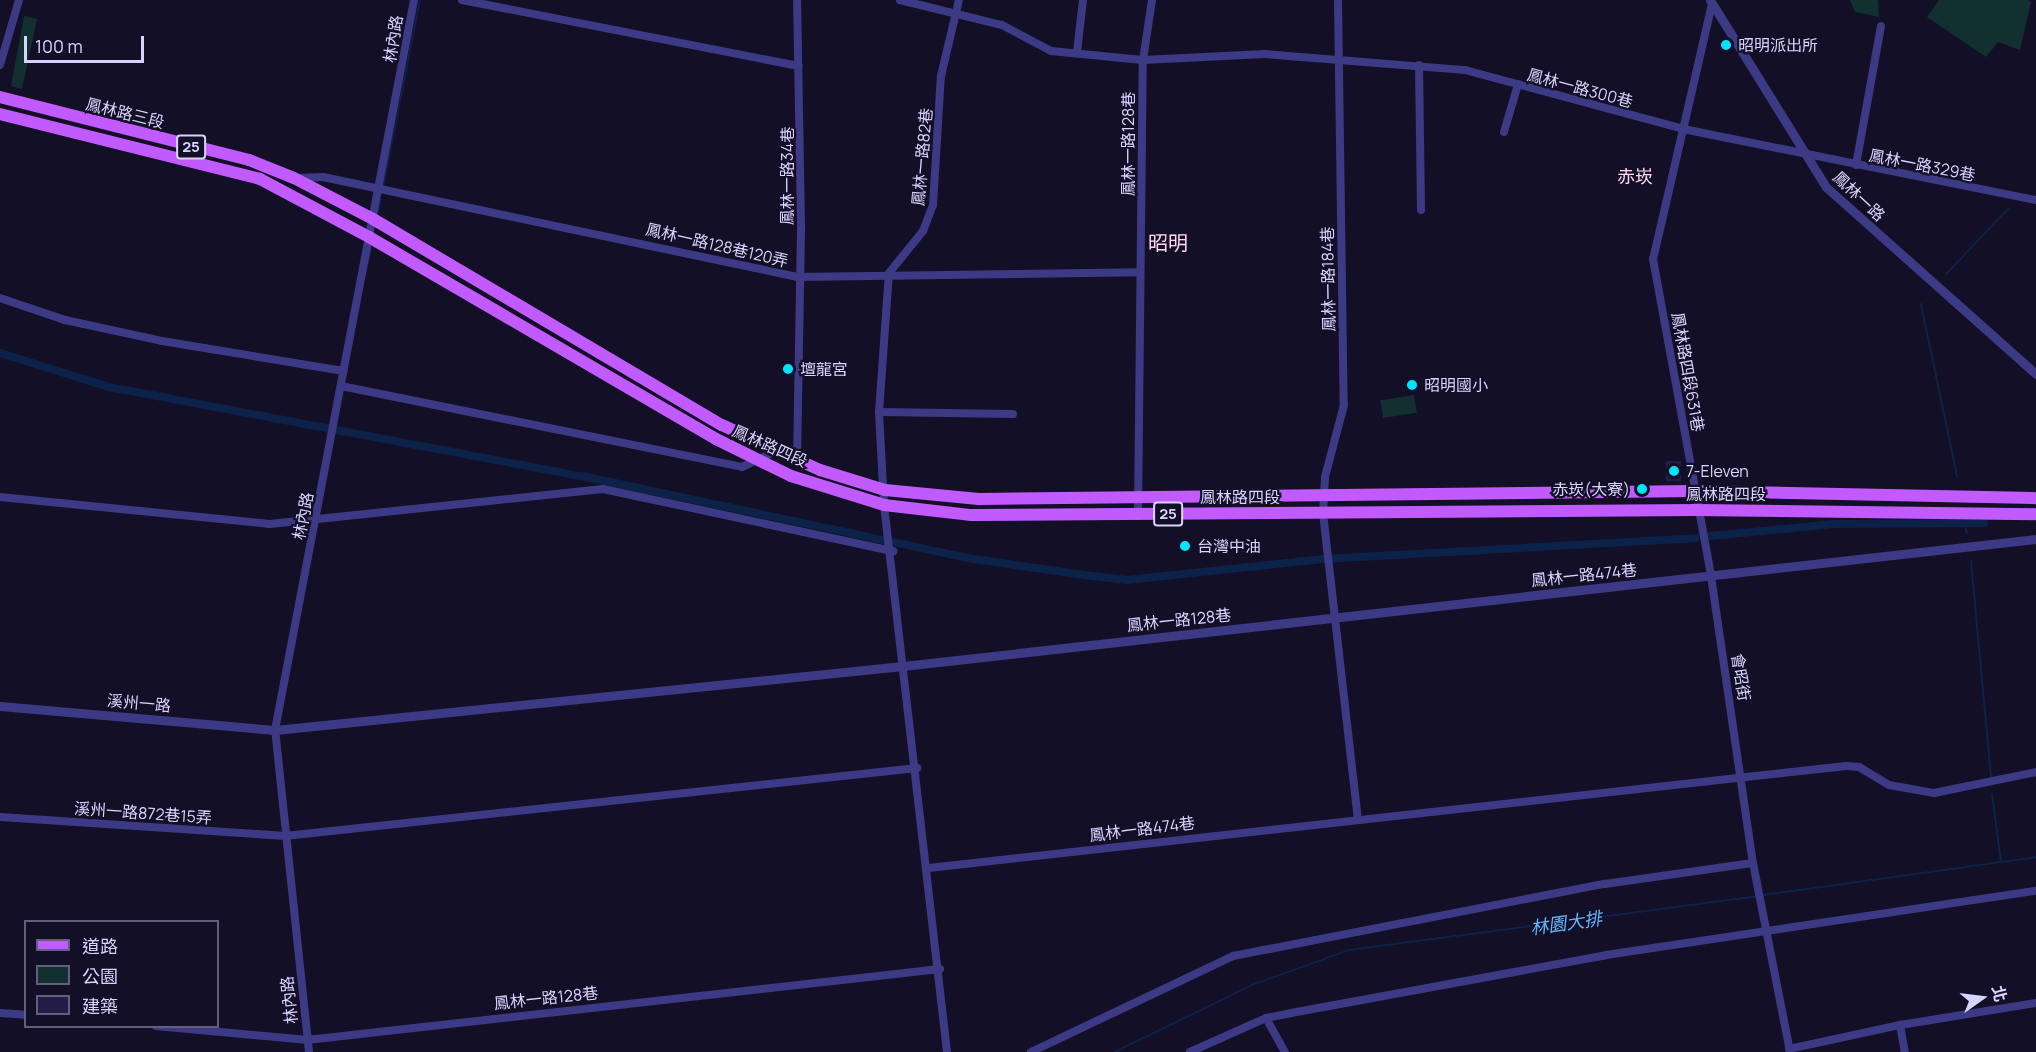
<!DOCTYPE html>
<html>
<head>
<meta charset="utf-8">
<style>
	body { margin:0 }
	#map { position:relative; width:2036px; height:1052px; overflow:hidden; background:#130f26; font-family:Manrope,"Noto Sans TC",sans-serif }
	div>[style] { position:absolute }
	.green>* { inset:0; background:#12302f; transform-origin:0 0 }
	.stream>* { height:2px; margin:-1px; padding:0 1px; transform-origin:1px; border-radius:1px; background:#0c2248 }
	.canal>* { height:8px; margin:-4px; padding:0 4px; transform-origin:4px; border-radius:4px; background:#0c2248 }
	.building>* { inset:0; background:#241b47; transform-origin:0 0 }
	.minor>* { height:8px; margin:-4px; padding:0 4px; transform-origin:4px; border-radius:4px; background:#3d3a85 }
	.tertiary>* { height:9px; margin:-4.5px; padding:0 4.5px; transform-origin:4.5px; border-radius:4.5px; background:#3d3a85 }
	.primary>* { height:12px; margin:-6px; padding:0 6px; transform-origin:6px; border-radius:6px; background:#c25bff }
	.dots>* { width:16px; height:16px; translate:-50% -50%; box-sizing:border-box; border:3px solid #130f26; border-radius:50% }
	span { translate:-50% -50%; white-space:nowrap; text-align:center; line-height:1.15; -webkit-text-stroke:4.5px #130f26; paint-order:stroke }
	.shield-label span { padding:2px 4px; background:#130f26; border:2px solid; border-radius:4px; -webkit-text-stroke-width:0 }
	.shield-label { font-size:15px; color:#d9d4ff; font-weight:700 }
	.street-label { font-size:16px; color:#d9d4ff }
	.poi-label { font-size:16px; color:#d9d4ff }
	.left { translate:0 -50%; text-align:left }
	.right { translate:-100% -50%; text-align:right }
	.neighbourhood-label { font-size:18px; color:#ffd6f0 }
	.water-label { font-size:18px; color:#62b6ff; font-style:italic }
	.quarter-label { font-size:20px; color:#ffd6f0 }
	.legend { position:absolute; left:24px; top:920px; width:195px; height:108px; box-sizing:border-box; background:#130f26; border:2px solid #625e7d; margin:0; padding:8px 10px; list-style:none; font-size:18px; color:#d9d4ff }
	.legend li { display:flex; align-items:center; gap:12px; height:30px }
	.legend b { width:30px; border:2px solid #625e7d }
	.north { position:absolute; left:1952px; top:968px; width:60px; height:60px; -webkit-text-stroke:4px #130f26; paint-order:stroke; rotate:76deg; font-size:16px; font-weight:700; line-height:24px; text-align:center; color:#d9d4ff }
	.north::after { content:''; display:block; margin:auto; width:21px; height:27px; background:#d9d4ff; clip-path:polygon(50% 0,100% 100%,50% 72%,0 100%) }
	.scale { position:absolute; left:24px; top:36px; width:120px; height:27px; box-sizing:border-box; border:3px solid #d9d4ff; border-top:0; padding-left:8px; font-size:18px; line-height:21px; white-space:nowrap; color:#d9d4ff; -webkit-text-stroke:4px #130f26; paint-order:stroke }
</style>
</head>
<body>
<div id="map">
	<div class="green">
		<div style="clip-path:polygon(1850px 0,1878px 0,1879px 17px,1855px 12px)"></div>
		<div style="clip-path:polygon(1939px 0,2028px 0,2031px 2px,2020px 50px,1998px 42px,1986px 57px,1927px 17px)"></div>
		<div style="clip-path:polygon(24px 16px,37px 19px,22px 89px,11px 86px)"></div>
		<div style="left:1414px;top:395px;width:18px;height:34px;rotate:81deg"></div>
	</div>
	<div class="stream">
		<div style="left:383px;top:188px;width:192px;rotate:-78.9deg"></div>
		<div style="left:377px;top:216px;width:17px;rotate:-77deg"></div>
		<div style="left:1946px;top:274px;width:90px;rotate:-46.4deg"></div>
		<div style="left:365px;top:276px;width:27px;rotate:-77deg"></div>
		<div style="left:1921px;top:304px;width:176px;rotate:78.2deg"></div>
		<div style="left:1965px;top:524px;width:10px;rotate:79deg"></div>
		<div style="left:1971px;top:561px;width:216px;rotate:84.7deg"></div>
		<div style="left:1992px;top:794px;width:69px;rotate:82.5deg"></div>
		<div style="left:1763px;top:895px;width:276px;rotate:-7.9deg"></div>
		<div style="left:1115px;top:1052px;width:153px;rotate:-26.1deg"></div>
		<div style="left:1252px;top:985px;width:103px;rotate:-19.8deg"></div>
		<div style="left:1349px;top:950px;width:412px;rotate:-7.5deg"></div>
	</div>
	<div class="canal">
		<div style="left:0;top:353px;width:114px;rotate:17.3deg"></div>
		<div style="left:109px;top:387px;width:481px;rotate:10.7deg"></div>
		<div style="left:582px;top:476px;width:395px;rotate:12deg"></div>
		<div style="left:968px;top:558px;width:110px;rotate:8.4deg"></div>
		<div style="left:1077px;top:574px;width:50px;rotate:6.8deg"></div>
		<div style="left:1127px;top:580px;width:197px;rotate:-6.1deg"></div>
		<div style="left:1323px;top:559px;width:373px;rotate:-3.2deg"></div>
		<div style="left:1711px;top:536px;width:123px;rotate:-5.6deg"></div>
		<div style="left:1833px;top:524px;width:151px;rotate:-0.4deg"></div>
	</div>
	<div class="building">
		<div style="left:1666px;top:461px;width:15px;height:20px"></div>
	</div>
	<div class="minor">
		<div style="left:462px;top:0;width:343px;rotate:11.1deg"></div>
		<div style="left:900px;top:0;width:105px;rotate:13.8deg"></div>
		<div style="left:1002px;top:25px;width:55px;rotate:28deg"></div>
		<div style="left:1051px;top:51px;width:92px;rotate:5.6deg"></div>
		<div style="left:1143px;top:60px;width:122px;rotate:-2.8deg"></div>
		<div style="left:1265px;top:54px;width:201px;rotate:4.6deg"></div>
		<div style="left:1465px;top:70px;width:226px;rotate:15.1deg"></div>
		<div style="left:1683px;top:129px;width:360px;rotate:11.4deg"></div>
		<div style="left:1338px;top:0;width:405px;rotate:89.2deg"></div>
		<div style="left:1344px;top:405px;width:74px;rotate:104.8deg"></div>
		<div style="left:1325px;top:477px;width:36px;rotate:93deg"></div>
		<div style="left:1323px;top:513px;width:308px;rotate:83.5deg"></div>
		<div style="left:1712px;top:4px;width:262px;rotate:103deg"></div>
		<div style="left:1653px;top:259px;width:322px;rotate:79.6deg"></div>
		<div style="left:1711px;top:576px;width:290px;rotate:81.7deg"></div>
		<div style="left:1753px;top:863px;width:193px;rotate:78.9deg"></div>
		<div style="left:1077px;top:52px;width:52px;rotate:-83.4deg"></div>
		<div style="left:0;top:65px;width:68px;rotate:-73.7deg"></div>
		<div style="left:1419px;top:65px;width:145px;rotate:89.2deg"></div>
		<div style="left:1504px;top:132px;width:50px;rotate:-73.7deg"></div>
		<div style="left:1856px;top:165px;width:141px;rotate:-79.8deg"></div>
		<div style="left:297px;top:178px;width:26px;rotate:-2deg"></div>
		<div style="left:323px;top:177px;width:485px;rotate:11.9deg"></div>
		<div style="left:798px;top:277px;width:342px;rotate:-0.8deg"></div>
		<div style="left:0;top:298px;width:69px;rotate:18.7deg"></div>
		<div style="left:65px;top:320px;width:99px;rotate:12.2deg"></div>
		<div style="left:162px;top:341px;width:184px;rotate:9.4deg"></div>
		<div style="left:341px;top:386px;width:409px;rotate:11.4deg"></div>
		<div style="left:742px;top:467px;width:38px;rotate:-25deg"></div>
		<div style="left:879px;top:412px;width:134px;rotate:0.9deg"></div>
		<div style="left:797px;top:460px;width:235px;rotate:-89deg"></div>
		<div style="left:801px;top:225px;width:225px;rotate:-91deg"></div>
		<div style="left:0;top:497px;width:271px;rotate:5.7deg"></div>
		<div style="left:270px;top:524px;width:335px;rotate:-6deg"></div>
		<div style="left:603px;top:489px;width:297px;rotate:12.1deg"></div>
		<div style="left:1138px;top:516px;width:456px;rotate:-89.4deg"></div>
		<div style="left:1143px;top:60px;width:61px;rotate:-81.5deg"></div>
		<div style="left:0;top:817px;width:286px;rotate:3.8deg"></div>
		<div style="left:285px;top:836px;width:636px;rotate:-6.14deg"></div>
		<div style="left:929px;top:868px;width:923px;rotate:-6.35deg"></div>
		<div style="left:1846px;top:766px;width:13px;rotate:4deg"></div>
		<div style="left:1859px;top:767px;width:35px;rotate:31deg"></div>
		<div style="left:1889px;top:785px;width:46px;rotate:10.1deg"></div>
		<div style="left:1934px;top:793px;width:104px;rotate:-11.6deg"></div>
		<div style="left:0;top:1013px;width:26px;rotate:4deg"></div>
		<div style="left:1266px;top:1018px;width:39px;rotate:61deg"></div>
		<div style="left:1900px;top:1025px;width:138px;rotate:-9.2deg"></div>
		<div style="left:156px;top:1026px;width:152px;rotate:5.3deg"></div>
		<div style="left:307px;top:1040px;width:637px;rotate:-6.4deg"></div>
		<div style="left:1789px;top:1049px;width:114px;rotate:-12.2deg"></div>
		<div style="left:1900px;top:1025px;width:27px;rotate:80deg"></div>
		<div style="left:309px;top:1052px;width:324px;rotate:-96deg"></div>
		<div style="left:275px;top:730px;width:743px;rotate:-79.22deg"></div>
		<div style="left:947px;top:1052px;width:551px;rotate:-96.57deg"></div>
		<div style="left:884px;top:505px;width:93px;rotate:-93.1deg"></div>
		<div style="left:879px;top:412px;width:139px;rotate:-85.9deg"></div>
		<div style="left:889px;top:273px;width:54px;rotate:-51deg"></div>
		<div style="left:923px;top:231px;width:28px;rotate:-69deg"></div>
		<div style="left:933px;top:205px;width:129px;rotate:-86.5deg"></div>
		<div style="left:941px;top:76px;width:78px;rotate:-76.7deg"></div>
		<div style="left:1031px;top:1052px;width:224px;rotate:-25.4deg"></div>
		<div style="left:1233px;top:956px;width:379px;rotate:-11deg"></div>
		<div style="left:1605px;top:884px;width:149px;rotate:-8.1deg"></div>
		<div style="left:1190px;top:1052px;width:83px;rotate:-24.1deg"></div>
		<div style="left:1266px;top:1018px;width:25px;rotate:-11deg"></div>
		<div style="left:1291px;top:1013px;width:320px;rotate:-10.4deg"></div>
		<div style="left:1606px;top:955px;width:435px;rotate:-8.5deg"></div>
	</div>
	<div class="tertiary">
		<div style="left:1710px;top:0;width:220px;rotate:58.2deg"></div>
		<div style="left:1826px;top:187px;width:281px;rotate:41.7deg"></div>
		<div style="left:0;top:706px;width:276px;rotate:5deg"></div>
		<div style="left:275px;top:730px;width:631px;rotate:-5.82deg"></div>
		<div style="left:903px;top:666px;width:1140px;rotate:-6.4deg"></div>
	</div>
	<div class="primary">
		<div style="left:0;top:97px;width:257px;rotate:14.2deg"></div>
		<div style="left:249px;top:160px;width:48px;rotate:21.8deg"></div>
		<div style="left:294px;top:178px;width:89px;rotate:27.4deg"></div>
		<div style="left:373px;top:219px;width:405px;rotate:30.6deg"></div>
		<div style="left:722px;top:425px;width:108px;rotate:24.7deg"></div>
		<div style="left:820px;top:470px;width:68px;rotate:17.1deg"></div>
		<div style="left:885px;top:490px;width:94px;rotate:5.5deg"></div>
		<div style="left:979px;top:499px;width:716px;rotate:-0.64deg"></div>
		<div style="left:1695px;top:491px;width:341px;rotate:1.2deg"></div>
		<div style="left:0;top:114px;width:268px;rotate:14deg"></div>
		<div style="left:260px;top:179px;width:123px;rotate:28deg"></div>
		<div style="left:369px;top:237px;width:402px;rotate:30.2deg"></div>
		<div style="left:716px;top:439px;width:84px;rotate:26.3deg"></div>
		<div style="left:791px;top:476px;width:97px;rotate:17.3deg"></div>
		<div style="left:884px;top:505px;width:88px;rotate:6.6deg"></div>
		<div style="left:971px;top:515px;width:725px;rotate:-0.4deg"></div>
		<div style="left:1696px;top:510px;width:340px;rotate:0.7deg"></div>
	</div>
	<div class="dots">
		<div style="left:1726px;top:45px;background:#00e5ff"></div>
		<div style="left:788px;top:369px;background:#00e5ff"></div>
		<div style="left:1412px;top:385px;background:#00e5ff"></div>
		<div style="left:1674px;top:471px;background:#00e5ff"></div>
		<div style="left:1642px;top:489px;background:#00e5ff"></div>
		<div style="left:1185px;top:546px;background:#00e5ff"></div>
	</div>
	<div class="shield-label">
		<span style="left:191px;top:147px">25</span>
		<span style="left:1168px;top:514px">25</span>
	</div>
	<div class="street-label">
		<span style="left:393px;top:39px;rotate:-81deg">林內路</span>
		<span style="left:1580px;top:88px;rotate:15deg">鳳林一路300巷</span>
		<span style="left:125px;top:113px;rotate:14deg">鳳林路三段</span>
		<span style="left:1128px;top:144px;rotate:-90deg">鳳林一路128巷</span>
		<span style="left:922px;top:157px;rotate:-85deg">鳳林一路82巷</span>
		<span style="left:1922px;top:165px;rotate:11deg">鳳林一路329巷</span>
		<span style="left:787px;top:176px;rotate:-90deg">鳳林一路34巷</span>
		<span style="left:1859px;top:196px;rotate:43deg">鳳林一路</span>
		<span style="left:717px;top:245px;rotate:13deg">鳳林一路128巷120弄</span>
		<span style="left:1328px;top:279px;rotate:-91deg">鳳林一路184巷</span>
		<span style="left:1688px;top:372px;rotate:80deg">鳳林路四段631巷</span>
		<span style="left:770px;top:446px;rotate:24deg">鳳林路四段</span>
		<span style="left:1726px;top:494px">鳳林路四段</span>
		<span style="left:1240px;top:497px">鳳林路四段</span>
		<span style="left:303px;top:516px;rotate:-79deg">林內路</span>
		<span style="left:1584px;top:575px;rotate:-6deg">鳳林一路474巷</span>
		<span style="left:1179px;top:620px;rotate:-6deg">鳳林一路128巷</span>
		<span style="left:1741px;top:677px;rotate:81deg">會昭街</span>
		<span style="left:139px;top:703px;rotate:5deg">溪州一路</span>
		<span style="left:143px;top:813px;rotate:4deg">溪州一路872巷15弄</span>
		<span style="left:1142px;top:829px;rotate:-7deg">鳳林一路474巷</span>
		<span style="left:546px;top:998px;rotate:-6deg">鳳林一路128巷</span>
		<span style="left:289px;top:1000px;rotate:-96deg">林內路</span>
	</div>
	<div class="poi-label">
		<span class="left" style="left:1738px;top:45px">昭明派出所</span>
		<span class="left" style="left:800px;top:369px">壇龍宮</span>
		<span class="left" style="left:1424px;top:385px">昭明國小</span>
		<span class="left" style="left:1686px;top:471px">7-Eleven</span>
		<span class="right" style="left:1630px;top:489px">赤崁(大寮)</span>
		<span class="left" style="left:1197px;top:546px">台灣中油</span>
	</div>
	<div class="neighbourhood-label">
		<span style="left:1635px;top:176px">赤崁</span>
	</div>
	<div class="water-label">
		<span style="left:1566px;top:923px;rotate:-8deg">林園大排</span>
	</div>
	<div class="quarter-label">
		<span style="left:1168px;top:242px">昭明</span>
	</div>
	<ul class="legend">
	<li><b style="height:8px;background:#c25bff"></b>道路</li>
	<li><b style="height:16px;background:#12302f"></b>公園</li>
	<li><b style="height:16px;background:#241b47"></b>建築</li>
	</ul>
	<div class="north">北</div>
	<div class="scale">100 m</div>
</div>
</body>
</html>
